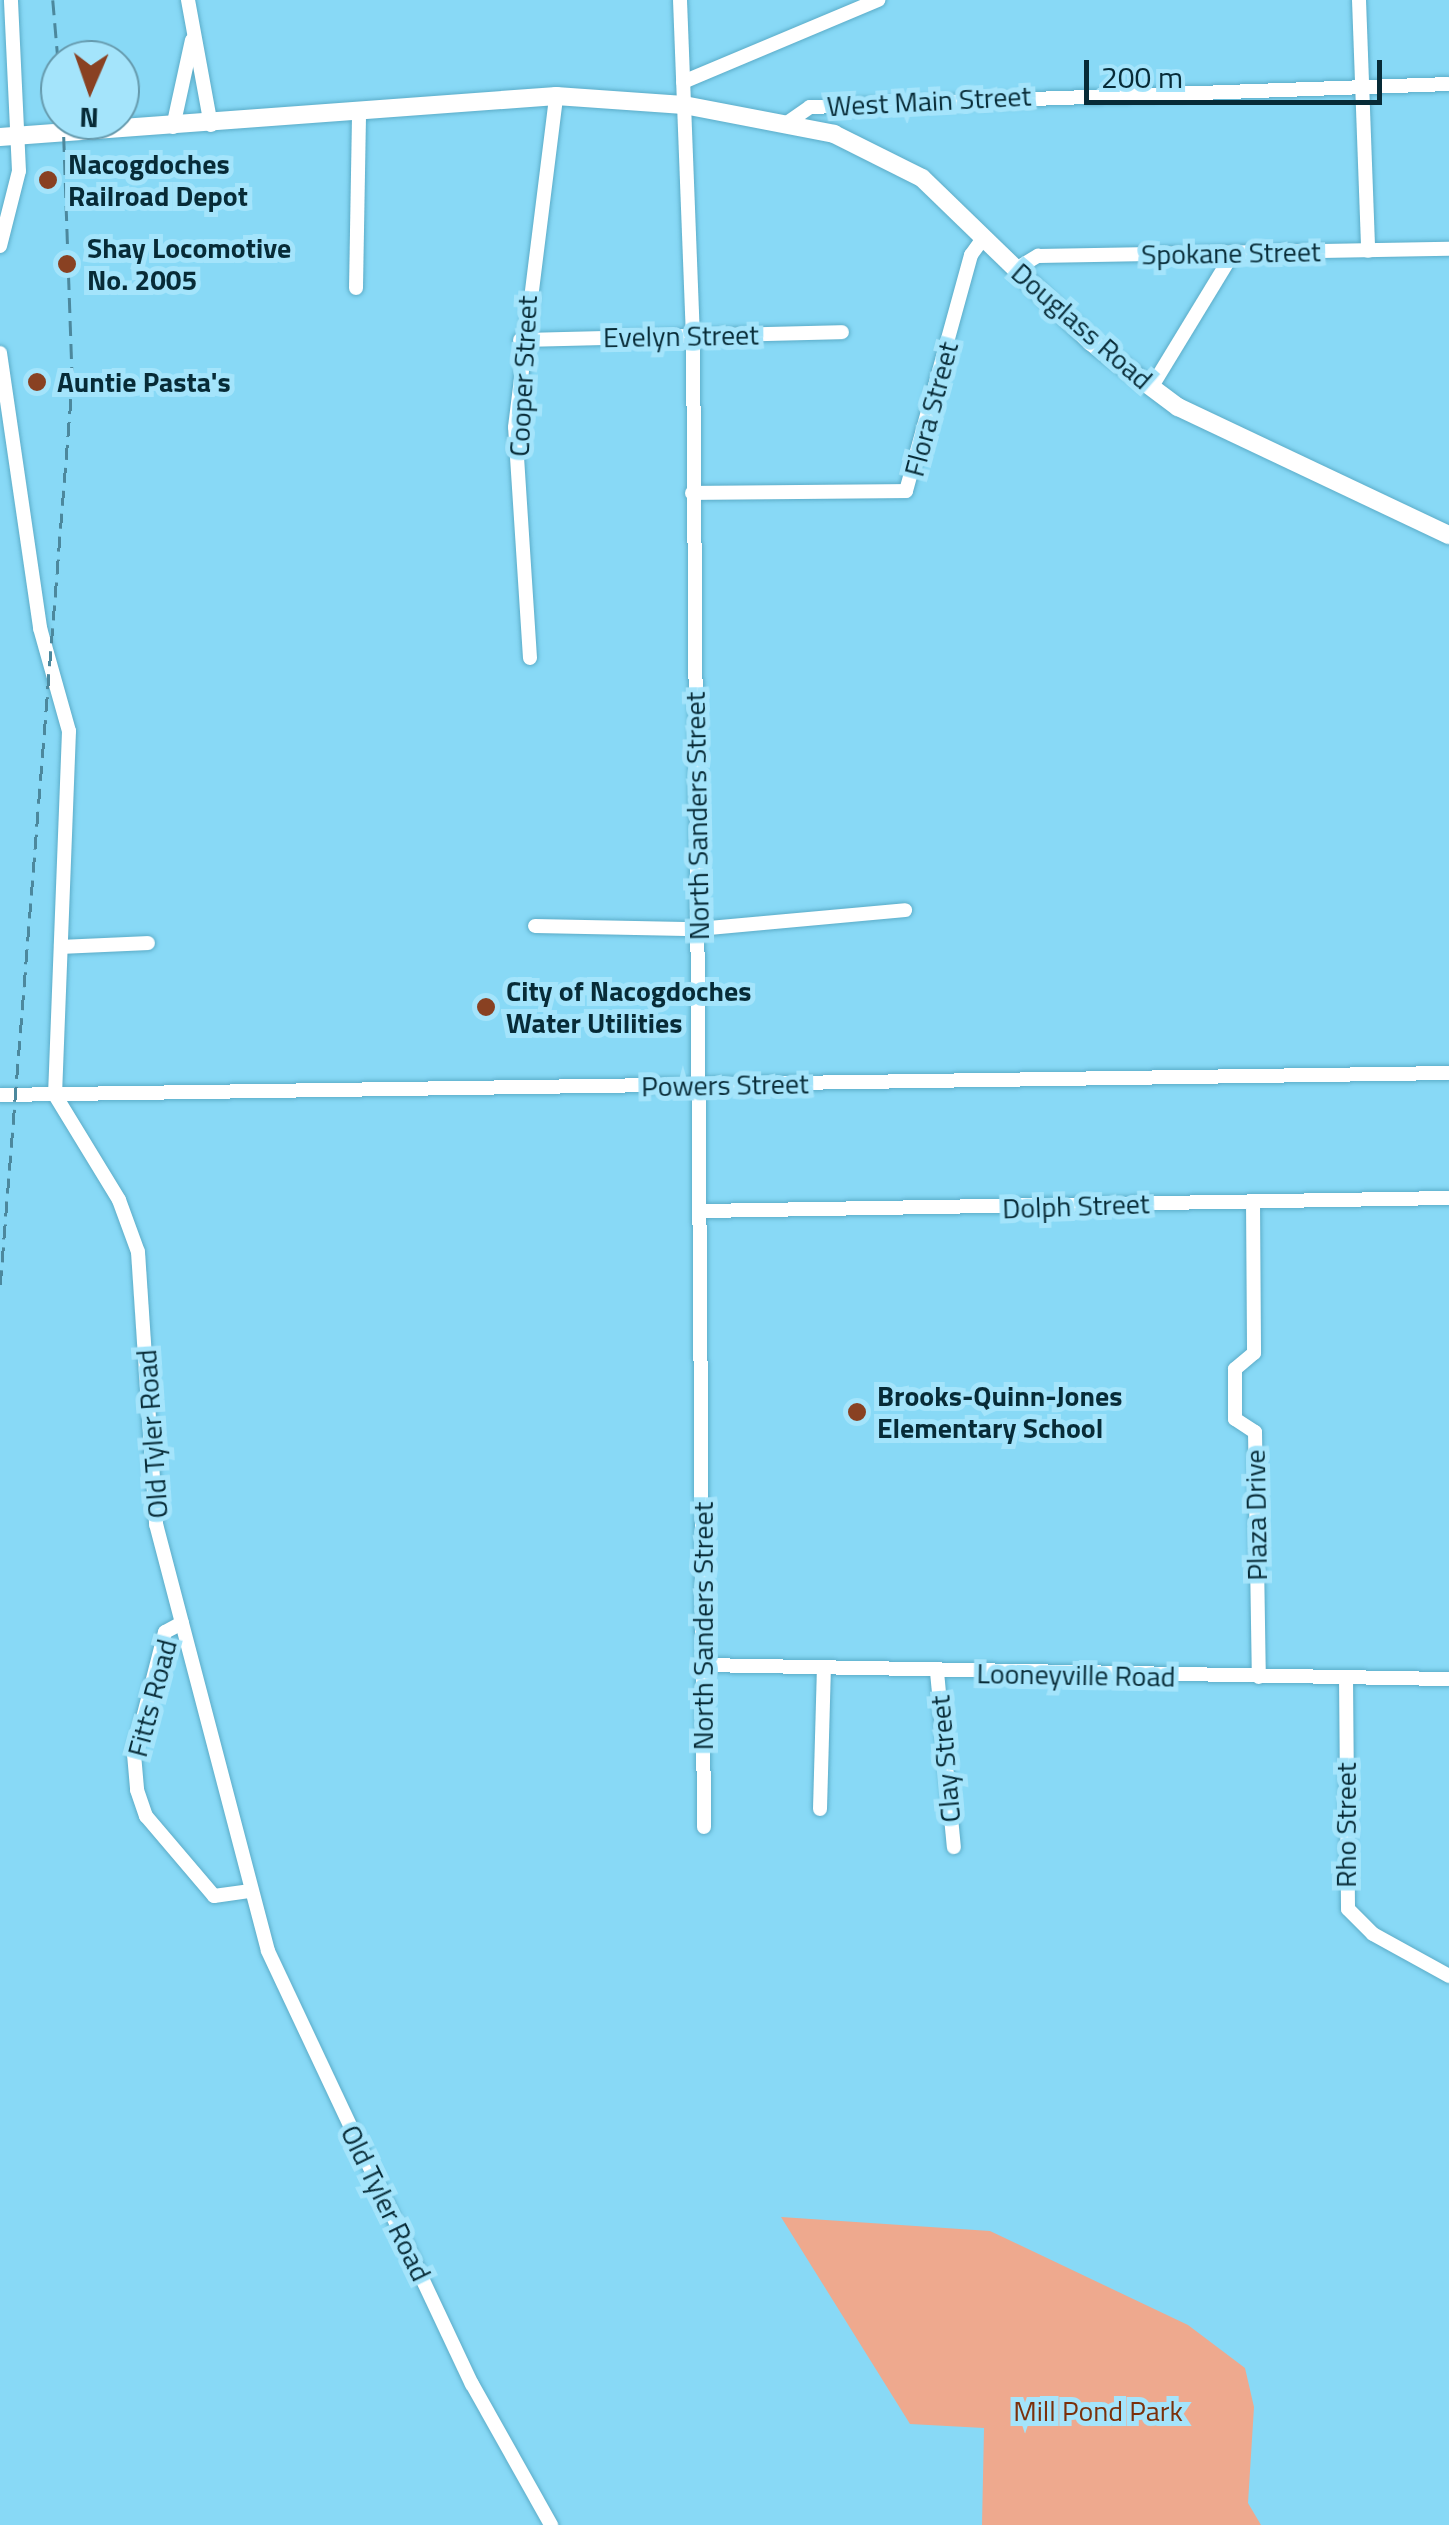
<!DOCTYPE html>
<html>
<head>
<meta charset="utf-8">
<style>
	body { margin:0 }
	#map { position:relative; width:1449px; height:2525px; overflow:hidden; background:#88d9f6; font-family:"Titillium Web",sans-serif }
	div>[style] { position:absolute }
	.green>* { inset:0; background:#eea98e }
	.roads { filter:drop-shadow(0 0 2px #5bacc8) drop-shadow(0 0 2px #5bacc8) }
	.minor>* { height:14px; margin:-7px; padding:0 7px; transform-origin:7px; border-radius:7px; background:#fff }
	.major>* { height:18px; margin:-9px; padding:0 9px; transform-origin:9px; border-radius:9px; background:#fff }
	.rail>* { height:2.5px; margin-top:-1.25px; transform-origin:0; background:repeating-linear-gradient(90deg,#4c889d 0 15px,transparent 0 23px) }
	.dots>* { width:28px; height:28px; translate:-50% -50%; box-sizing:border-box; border:5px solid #a4e4fb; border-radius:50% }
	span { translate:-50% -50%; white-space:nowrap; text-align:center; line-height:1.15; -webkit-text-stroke:10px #a4e4fb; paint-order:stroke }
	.street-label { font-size:28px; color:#072b37 }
	.poi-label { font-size:28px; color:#072b37; font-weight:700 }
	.left { translate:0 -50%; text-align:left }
	.park-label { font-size:28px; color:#7b300b }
	.north { position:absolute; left:40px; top:40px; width:100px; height:100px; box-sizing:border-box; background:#a4e4fb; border:2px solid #659aad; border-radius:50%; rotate:182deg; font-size:28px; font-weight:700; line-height:40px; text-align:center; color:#072b37 }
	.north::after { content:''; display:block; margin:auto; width:35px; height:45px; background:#894122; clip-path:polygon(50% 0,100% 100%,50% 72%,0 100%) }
	.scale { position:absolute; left:1084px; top:60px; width:298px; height:45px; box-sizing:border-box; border:5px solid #072b37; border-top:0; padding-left:12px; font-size:30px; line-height:35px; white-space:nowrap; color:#072b37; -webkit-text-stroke:8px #a4e4fb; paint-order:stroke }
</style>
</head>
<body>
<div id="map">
	<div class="green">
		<div style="clip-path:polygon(781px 2217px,990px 2231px,1188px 2325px,1245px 2368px,1254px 2407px,1248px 2503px,1261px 2525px,982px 2525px,984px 2428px,910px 2424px)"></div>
	</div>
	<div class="roads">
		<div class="minor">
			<div style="left:188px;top:0;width:127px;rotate:79.6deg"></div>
			<div style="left:680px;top:0;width:336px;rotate:87.8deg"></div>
			<div style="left:693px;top:336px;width:1491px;rotate:89.58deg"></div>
			<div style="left:1359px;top:0;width:251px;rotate:87.9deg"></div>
			<div style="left:683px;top:82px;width:212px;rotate:-22.8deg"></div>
			<div style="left:787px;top:123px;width:28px;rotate:-35deg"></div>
			<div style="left:810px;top:107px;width:639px;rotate:-2.06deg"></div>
			<div style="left:173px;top:127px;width:89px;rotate:-77.7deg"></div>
			<div style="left:0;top:246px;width:77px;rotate:-75.8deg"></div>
			<div style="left:19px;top:171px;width:171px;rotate:-92.7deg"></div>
			<div style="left:1016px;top:269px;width:26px;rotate:-31deg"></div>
			<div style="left:1038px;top:256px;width:411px;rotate:-1deg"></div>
			<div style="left:356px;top:288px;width:176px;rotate:-89deg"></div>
			<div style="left:520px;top:340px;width:322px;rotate:-1.4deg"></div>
			<div style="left:0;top:353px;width:278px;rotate:81.7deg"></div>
			<div style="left:40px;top:628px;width:107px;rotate:74.3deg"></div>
			<div style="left:69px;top:731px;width:364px;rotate:92.2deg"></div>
			<div style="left:1151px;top:388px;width:158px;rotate:-58.7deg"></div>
			<div style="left:692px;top:493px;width:214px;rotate:-0.5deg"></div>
			<div style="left:906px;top:491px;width:245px;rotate:-74.6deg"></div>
			<div style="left:971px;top:255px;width:22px;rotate:-54deg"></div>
			<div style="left:530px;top:658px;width:231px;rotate:-93.7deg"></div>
			<div style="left:515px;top:427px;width:334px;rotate:-82.9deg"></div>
			<div style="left:535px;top:926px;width:163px;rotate:1.1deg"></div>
			<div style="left:698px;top:929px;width:208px;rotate:-5.2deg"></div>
			<div style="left:61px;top:947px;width:87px;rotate:-2.6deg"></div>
			<div style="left:0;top:1095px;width:1449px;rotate:-0.87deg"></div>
			<div style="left:55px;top:1095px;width:123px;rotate:58.6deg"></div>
			<div style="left:119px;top:1200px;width:55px;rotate:69.9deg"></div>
			<div style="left:138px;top:1252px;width:273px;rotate:86.2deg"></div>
			<div style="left:156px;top:1524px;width:441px;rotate:75.3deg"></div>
			<div style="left:268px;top:1951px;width:479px;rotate:64.8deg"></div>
			<div style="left:472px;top:2384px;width:162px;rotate:60.7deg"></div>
			<div style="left:1253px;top:1202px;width:151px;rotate:89.6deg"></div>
			<div style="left:1254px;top:1353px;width:25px;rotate:140deg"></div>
			<div style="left:1235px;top:1369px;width:50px;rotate:90deg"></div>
			<div style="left:1235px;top:1419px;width:24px;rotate:33deg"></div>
			<div style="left:1255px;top:1432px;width:245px;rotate:89.1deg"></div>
			<div style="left:703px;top:1211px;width:746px;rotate:-1deg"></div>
			<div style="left:182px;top:1623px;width:19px;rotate:152deg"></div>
			<div style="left:165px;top:1632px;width:126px;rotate:104.3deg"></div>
			<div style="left:134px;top:1754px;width:36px;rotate:85deg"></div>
			<div style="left:137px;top:1790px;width:28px;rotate:71deg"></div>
			<div style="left:146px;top:1816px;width:105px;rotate:49.6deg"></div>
			<div style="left:214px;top:1896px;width:37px;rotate:-8deg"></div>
			<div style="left:703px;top:1665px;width:746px;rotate:1.08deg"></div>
			<div style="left:937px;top:1672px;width:176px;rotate:84.5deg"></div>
			<div style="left:1346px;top:1678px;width:231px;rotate:89.5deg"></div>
			<div style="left:1348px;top:1909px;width:35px;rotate:45deg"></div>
			<div style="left:1373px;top:1934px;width:87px;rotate:28.9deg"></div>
			<div style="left:820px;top:1809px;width:139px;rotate:-88.4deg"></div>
		</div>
		<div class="major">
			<div style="left:0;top:137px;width:558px;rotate:-4.22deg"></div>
			<div style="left:556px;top:96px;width:128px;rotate:4deg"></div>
			<div style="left:684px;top:105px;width:153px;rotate:10.9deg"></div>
			<div style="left:834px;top:134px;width:98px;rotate:26.6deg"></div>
			<div style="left:922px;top:178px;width:235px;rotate:44.1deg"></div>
			<div style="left:1091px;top:342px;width:109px;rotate:36.8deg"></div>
			<div style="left:1178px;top:407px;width:300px;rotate:25.3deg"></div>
		</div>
	</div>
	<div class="rail">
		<div style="left:53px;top:0;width:81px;rotate:85.1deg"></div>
		<div style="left:0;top:1285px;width:906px;rotate:-85.44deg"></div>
		<div style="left:72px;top:382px;width:262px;rotate:-92deg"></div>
	</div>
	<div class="dots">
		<div style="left:48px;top:180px;background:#894122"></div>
		<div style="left:67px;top:264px;background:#894122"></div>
		<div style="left:37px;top:382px;background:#894122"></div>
		<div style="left:486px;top:1007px;background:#894122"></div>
		<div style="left:857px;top:1412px;background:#894122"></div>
	</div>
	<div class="street-label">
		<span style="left:929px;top:101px;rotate:-3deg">West Main Street</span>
		<span style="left:1231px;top:253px;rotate:-1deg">Spokane Street</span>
		<span style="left:1082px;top:326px;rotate:41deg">Douglass Road</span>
		<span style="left:681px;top:336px;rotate:-1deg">Evelyn Street</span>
		<span style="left:523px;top:376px;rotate:-87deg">Cooper Street</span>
		<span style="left:931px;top:409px;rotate:-75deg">Flora Street</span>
		<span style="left:697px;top:816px;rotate:-91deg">North Sanders Street</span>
		<span style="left:725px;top:1085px;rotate:-1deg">Powers Street</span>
		<span style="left:1076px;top:1206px;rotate:-2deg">Dolph Street</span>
		<span style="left:152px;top:1434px;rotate:-94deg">Old Tyler Road</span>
		<span style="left:1256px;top:1515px;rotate:-91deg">Plaza Drive</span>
		<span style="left:703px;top:1626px;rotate:-90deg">North Sanders Street</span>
		<span style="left:1076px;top:1675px;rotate:1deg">Looneyville Road</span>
		<span style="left:152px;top:1698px;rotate:-75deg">Fitts Road</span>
		<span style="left:945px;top:1759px;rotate:-95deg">Clay Street</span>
		<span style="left:1346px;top:1825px;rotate:-90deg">Rho Street</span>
		<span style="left:386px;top:2203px;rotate:64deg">Old Tyler Road</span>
	</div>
	<div class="poi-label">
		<span class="left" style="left:68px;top:180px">Nacogdoches<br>Railroad Depot</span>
		<span class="left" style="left:87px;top:264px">Shay Locomotive<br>No. 2005</span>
		<span class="left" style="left:57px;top:382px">Auntie Pasta's</span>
		<span class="left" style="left:506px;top:1007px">City of Nacogdoches<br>Water Utilities</span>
		<span class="left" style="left:877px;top:1412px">Brooks-Quinn-Jones<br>Elementary School</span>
	</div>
	<div class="park-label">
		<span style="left:1098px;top:2411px">Mill Pond Park</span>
	</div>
	<div class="north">N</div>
	<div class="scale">200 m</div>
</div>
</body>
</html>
